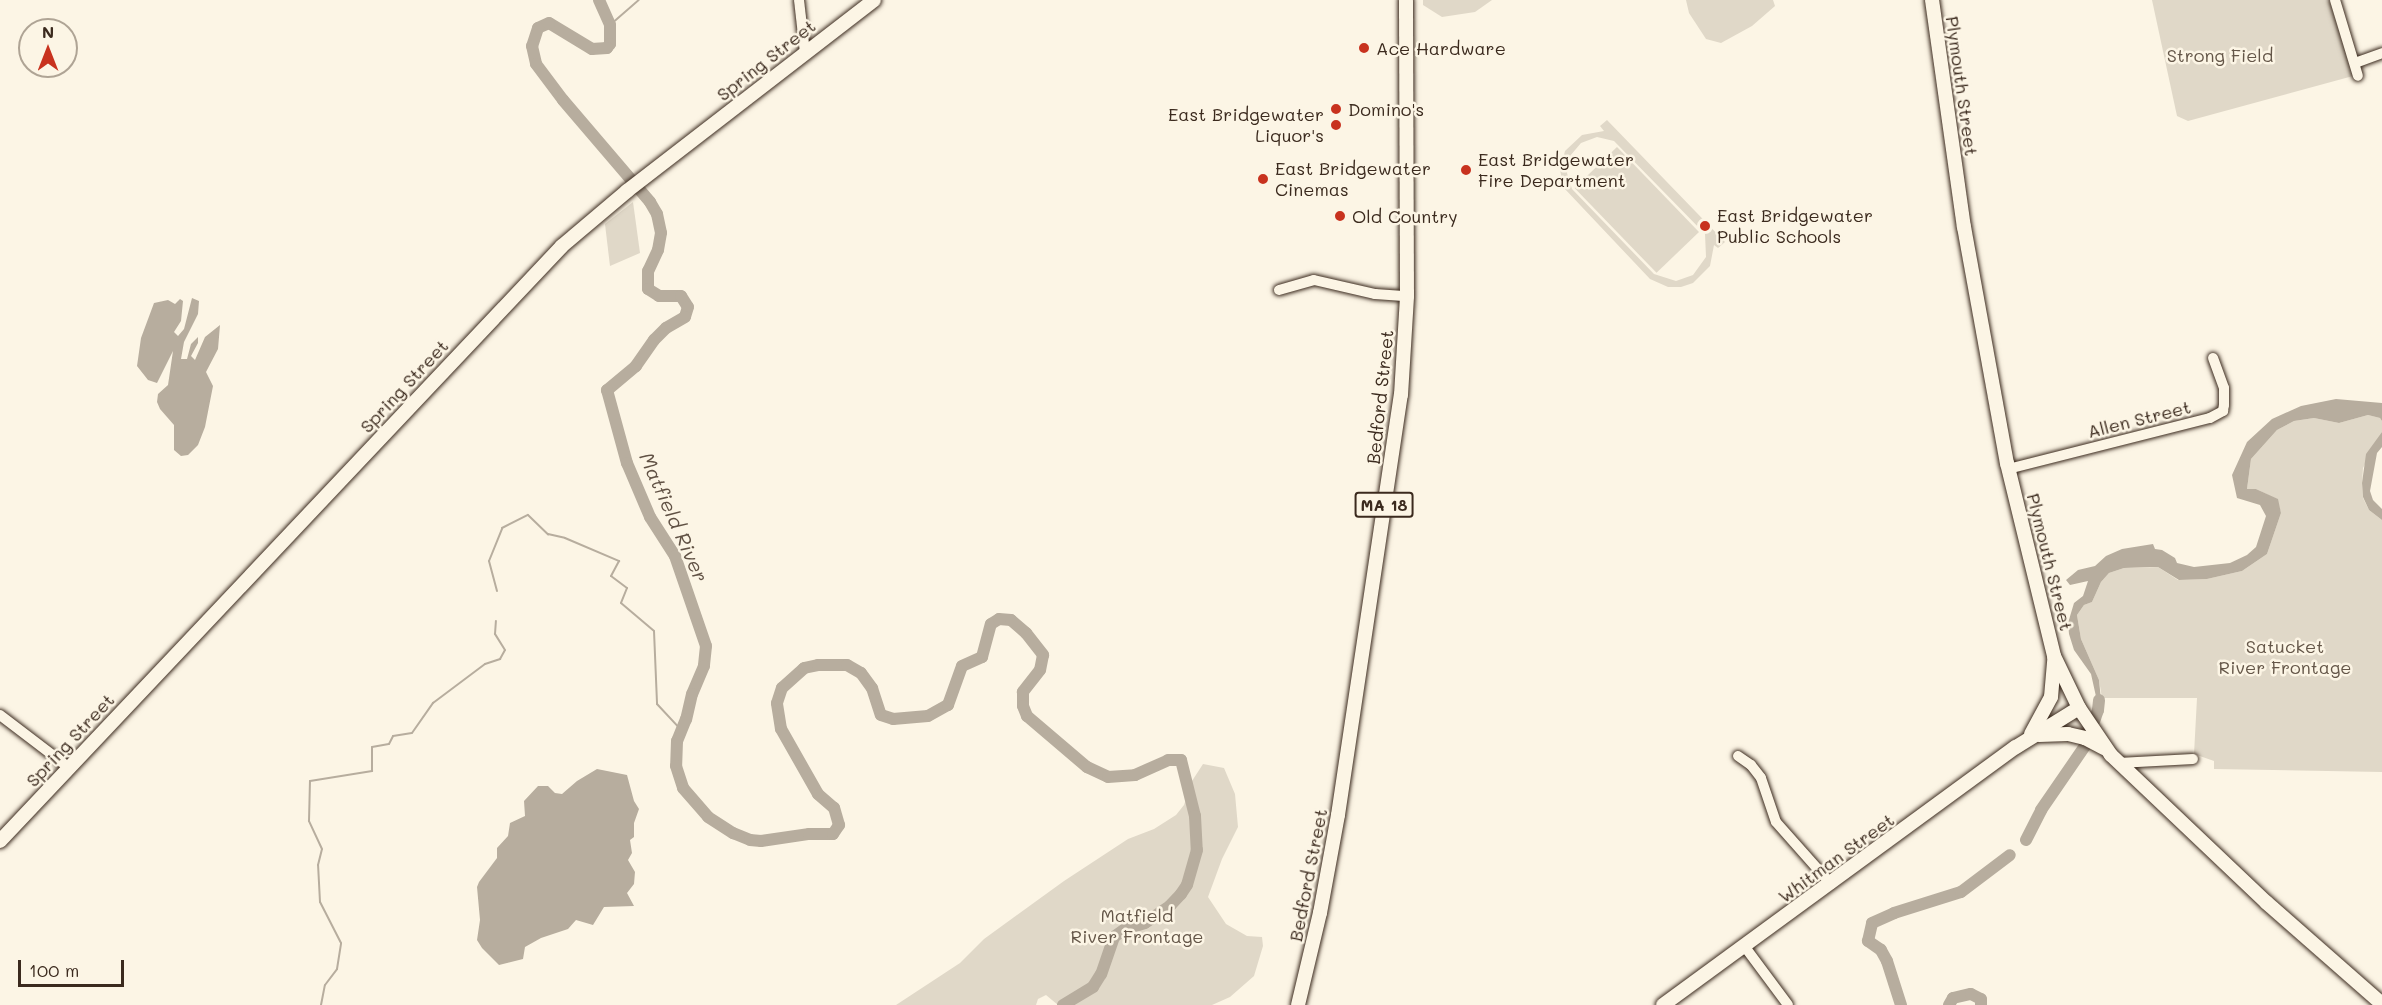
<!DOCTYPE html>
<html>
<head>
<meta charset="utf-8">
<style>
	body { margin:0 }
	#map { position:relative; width:2382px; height:1005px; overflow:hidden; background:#fcf5e5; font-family:Mali,sans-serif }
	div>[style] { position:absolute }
	.green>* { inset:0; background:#e0d8c8; transform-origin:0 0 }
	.water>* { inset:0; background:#b7ad9e }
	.stream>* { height:2px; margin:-1px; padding:0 1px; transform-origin:1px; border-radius:1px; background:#b7ad9e }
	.river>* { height:12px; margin:-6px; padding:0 6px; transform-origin:6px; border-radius:6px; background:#b7ad9e }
	.roads { filter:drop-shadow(0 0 2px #3b2a1e) drop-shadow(0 0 2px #3b2a1e) }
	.minor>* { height:10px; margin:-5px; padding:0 5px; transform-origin:5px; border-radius:5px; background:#fcf5e5 }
	.major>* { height:14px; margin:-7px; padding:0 7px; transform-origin:7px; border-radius:7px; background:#fcf5e5 }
	.dots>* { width:16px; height:16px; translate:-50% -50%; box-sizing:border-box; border:3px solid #fcf5e5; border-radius:50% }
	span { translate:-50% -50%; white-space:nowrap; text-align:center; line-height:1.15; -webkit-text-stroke:5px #fcf5e5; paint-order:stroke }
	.shield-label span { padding:2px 4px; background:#fcf5e5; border:2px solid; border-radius:4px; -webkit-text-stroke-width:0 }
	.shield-label { font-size:16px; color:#3b2a1e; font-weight:700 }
	.poi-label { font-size:18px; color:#3b2a1e }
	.left { translate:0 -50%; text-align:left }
	.right { translate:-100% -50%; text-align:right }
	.park-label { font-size:18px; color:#645648 }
	.street-label { font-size:18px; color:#3b2a1e }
	.water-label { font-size:20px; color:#605144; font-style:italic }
	.north { position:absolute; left:18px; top:18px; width:60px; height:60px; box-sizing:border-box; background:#fcf5e5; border:2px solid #afa495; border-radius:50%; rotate:0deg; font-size:16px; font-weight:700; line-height:24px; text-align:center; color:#3b2a1e }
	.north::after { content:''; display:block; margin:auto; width:21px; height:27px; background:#c8321e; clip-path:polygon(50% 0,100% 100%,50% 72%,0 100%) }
	.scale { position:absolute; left:18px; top:960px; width:106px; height:27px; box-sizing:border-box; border:3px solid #3b2a1e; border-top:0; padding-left:8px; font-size:18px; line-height:21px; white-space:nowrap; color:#3b2a1e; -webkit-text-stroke:4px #fcf5e5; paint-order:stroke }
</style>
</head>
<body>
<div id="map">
	<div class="green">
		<div style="clip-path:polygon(1423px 0,1492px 0,1475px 12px,1442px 17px,1423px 5px)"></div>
		<div style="clip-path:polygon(1686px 0,1773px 0,1775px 6px,1752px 26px,1721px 43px,1706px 39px,1689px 13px)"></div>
		<div style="clip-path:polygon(2152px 0,2329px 0,2353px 76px,2188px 121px,2177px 116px)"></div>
		<div style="clip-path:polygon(evenodd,1607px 120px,1725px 242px,1718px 248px,1714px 245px,1710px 266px,1693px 283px,1681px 287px,1668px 287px,1650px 279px,1564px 188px,1560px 170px,1565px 151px,1582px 135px,1604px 131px,1600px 126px,1607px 120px,1597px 137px,1614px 141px,1705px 234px,1706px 257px,1693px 275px,1676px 281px,1654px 274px,1572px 189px,1567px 173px,1570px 156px,1581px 143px,1597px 137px)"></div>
		<div style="left:1617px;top:147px;width:118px;height:59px;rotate:46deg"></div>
		<div style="clip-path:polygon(633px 202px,640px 253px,610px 266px,605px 224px)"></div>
		<div style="clip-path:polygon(2368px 415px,2380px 418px,2382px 421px,2382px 432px,2363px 468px,2362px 483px,2363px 498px,2369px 510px,2382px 520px,2382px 772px,2214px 769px,2214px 761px,2194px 754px,2197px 698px,2102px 698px,2099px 680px,2081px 639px,2077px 615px,2084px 605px,2092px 602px,2101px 582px,2109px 573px,2124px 568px,2158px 567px,2178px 580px,2207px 579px,2242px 571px,2267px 554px,2281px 513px,2277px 499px,2256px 489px,2247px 489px,2251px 459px,2277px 430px,2294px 421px,2314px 418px,2339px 423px)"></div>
		<div style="clip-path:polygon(1203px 764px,1224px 768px,1235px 794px,1238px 827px,1222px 859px,1208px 897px,1226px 924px,1247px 936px,1262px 937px,1263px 946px,1254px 976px,1230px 997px,1212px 1005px,1058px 1005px,1046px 995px,1038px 999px,1036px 1005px,896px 1005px,960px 963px,984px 939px,1064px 881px,1128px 839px,1154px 829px,1176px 815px,1184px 805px,1192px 781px)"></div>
	</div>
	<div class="water">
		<div style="clip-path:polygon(192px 298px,199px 301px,198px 314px,184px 342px,181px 359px,187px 359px,191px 344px,198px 337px,198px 343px,191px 356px,195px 360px,205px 337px,220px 325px,218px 349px,206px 372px,213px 386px,205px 427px,198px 445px,188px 455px,181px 456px,174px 450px,174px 425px,160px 409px,157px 402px,158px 394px,168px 385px,173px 351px,157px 383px,148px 380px,137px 366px,141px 338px,154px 303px,168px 300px,175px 304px,180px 299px,183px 301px,181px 321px,174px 332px,178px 336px,184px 329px)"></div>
		<div style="clip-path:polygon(2336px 399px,2382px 403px,2382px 421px,2380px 418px,2368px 415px,2339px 423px,2314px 418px,2294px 421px,2277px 430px,2251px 459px,2247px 489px,2256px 489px,2278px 499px,2281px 513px,2267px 554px,2242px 571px,2207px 579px,2179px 580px,2158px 567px,2150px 567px,2124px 568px,2109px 573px,2101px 582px,2092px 602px,2084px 605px,2077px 615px,2081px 639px,2099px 680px,2102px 710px,2100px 722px,2095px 714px,2097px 701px,2091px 674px,2074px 650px,2069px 634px,2068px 623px,2074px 603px,2083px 596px,2088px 581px,2070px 585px,2066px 580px,2078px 570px,2095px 566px,2106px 556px,2122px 549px,2153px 544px,2155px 549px,2162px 550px,2175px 558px,2177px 563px,2194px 567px,2230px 563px,2247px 555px,2256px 547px,2266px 516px,2260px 505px,2237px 498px,2232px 475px,2247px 442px,2272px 419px,2301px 406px)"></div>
		<div style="clip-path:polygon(2382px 432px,2382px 447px,2377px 453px,2370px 491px,2373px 500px,2382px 509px,2382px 520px,2369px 510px,2363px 497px,2362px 483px,2366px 454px)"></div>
		<div style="clip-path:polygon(597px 769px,627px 775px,634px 801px,639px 809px,634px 823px,634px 837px,630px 840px,632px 853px,628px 860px,635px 872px,634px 884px,627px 893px,634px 906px,604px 907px,593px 925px,576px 920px,568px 929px,541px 938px,525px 947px,523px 959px,499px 965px,482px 948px,477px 940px,480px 920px,477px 887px,479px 882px,497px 858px,497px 848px,508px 836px,510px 823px,525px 816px,524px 801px,538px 786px,548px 786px,555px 793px,562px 794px,577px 781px)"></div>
	</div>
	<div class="stream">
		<div style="left:610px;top:25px;width:38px;rotate:-41deg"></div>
		<div style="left:497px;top:591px;width:31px;rotate:-105deg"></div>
		<div style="left:489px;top:561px;width:35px;rotate:-68deg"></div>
		<div style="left:502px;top:528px;width:29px;rotate:-27deg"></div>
		<div style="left:528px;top:515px;width:28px;rotate:44deg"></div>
		<div style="left:548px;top:534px;width:17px;rotate:13deg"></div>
		<div style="left:565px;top:538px;width:59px;rotate:23.1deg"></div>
		<div style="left:619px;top:561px;width:17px;rotate:118deg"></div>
		<div style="left:611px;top:576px;width:20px;rotate:37deg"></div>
		<div style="left:627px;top:588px;width:16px;rotate:112deg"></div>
		<div style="left:621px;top:603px;width:43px;rotate:40.3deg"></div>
		<div style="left:654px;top:631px;width:73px;rotate:87.6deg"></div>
		<div style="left:657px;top:704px;width:35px;rotate:47deg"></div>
		<div style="left:321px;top:1005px;width:20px;rotate:-79deg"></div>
		<div style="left:325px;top:985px;width:20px;rotate:-53deg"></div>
		<div style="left:337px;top:969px;width:26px;rotate:-81deg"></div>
		<div style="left:341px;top:943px;width:46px;rotate:-117.1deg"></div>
		<div style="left:320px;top:902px;width:37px;rotate:-93deg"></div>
		<div style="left:318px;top:865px;width:16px;rotate:-76deg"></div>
		<div style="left:322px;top:849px;width:31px;rotate:-115deg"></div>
		<div style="left:309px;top:821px;width:40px;rotate:-88.6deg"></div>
		<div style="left:310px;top:781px;width:63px;rotate:-9.2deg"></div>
		<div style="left:372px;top:771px;width:24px;rotate:-90deg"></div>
		<div style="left:372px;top:747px;width:17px;rotate:-10deg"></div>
		<div style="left:389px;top:744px;width:9px;rotate:-63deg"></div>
		<div style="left:393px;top:736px;width:19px;rotate:-9deg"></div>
		<div style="left:412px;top:733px;width:37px;rotate:-55deg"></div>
		<div style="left:433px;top:703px;width:65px;rotate:-36.9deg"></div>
		<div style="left:485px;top:664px;width:16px;rotate:-18deg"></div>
		<div style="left:500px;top:659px;width:10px;rotate:-61deg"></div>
		<div style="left:505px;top:650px;width:19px;rotate:-122deg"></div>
		<div style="left:495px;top:634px;width:13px;rotate:-86deg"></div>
	</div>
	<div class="river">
		<div style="left:599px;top:0;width:27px;rotate:66deg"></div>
		<div style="left:610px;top:25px;width:19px;rotate:90deg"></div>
		<div style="left:610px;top:44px;width:5px;rotate:127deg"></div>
		<div style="left:607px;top:48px;width:15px;rotate:176deg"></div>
		<div style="left:592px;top:49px;width:50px;rotate:-148.8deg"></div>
		<div style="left:549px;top:23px;width:12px;rotate:156deg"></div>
		<div style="left:538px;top:28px;width:19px;rotate:108deg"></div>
		<div style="left:532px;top:46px;width:18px;rotate:77deg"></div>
		<div style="left:536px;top:64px;width:45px;rotate:53.1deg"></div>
		<div style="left:563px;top:100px;width:134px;rotate:49.5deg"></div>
		<div style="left:650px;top:202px;width:14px;rotate:60deg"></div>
		<div style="left:657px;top:214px;width:19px;rotate:78deg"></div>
		<div style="left:661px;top:233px;width:17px;rotate:100deg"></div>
		<div style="left:658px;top:250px;width:23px;rotate:115deg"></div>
		<div style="left:648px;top:271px;width:18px;rotate:90deg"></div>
		<div style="left:648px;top:289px;width:13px;rotate:32deg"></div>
		<div style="left:659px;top:296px;width:22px"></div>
		<div style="left:681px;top:296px;width:13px;rotate:58deg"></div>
		<div style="left:688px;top:307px;width:10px;rotate:107deg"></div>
		<div style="left:685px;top:317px;width:22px;rotate:150deg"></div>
		<div style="left:666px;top:328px;width:17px;rotate:135deg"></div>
		<div style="left:654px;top:340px;width:32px;rotate:125deg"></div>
		<div style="left:636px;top:366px;width:38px;rotate:140deg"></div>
		<div style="left:607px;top:390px;width:76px;rotate:74.7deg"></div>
		<div style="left:627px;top:463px;width:59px;rotate:66.9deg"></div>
		<div style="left:650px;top:517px;width:46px;rotate:57.3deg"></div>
		<div style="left:675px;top:556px;width:95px;rotate:71deg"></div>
		<div style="left:706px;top:646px;width:20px;rotate:96deg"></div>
		<div style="left:704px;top:666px;width:30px;rotate:113deg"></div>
		<div style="left:692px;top:694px;width:26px;rotate:103deg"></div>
		<div style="left:686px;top:719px;width:24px;rotate:112deg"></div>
		<div style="left:677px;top:741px;width:25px;rotate:92deg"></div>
		<div style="left:676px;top:766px;width:23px;rotate:72deg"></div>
		<div style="left:683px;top:788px;width:38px;rotate:49deg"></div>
		<div style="left:708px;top:817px;width:30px;rotate:33deg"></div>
		<div style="left:733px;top:833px;width:18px;rotate:22deg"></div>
		<div style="left:750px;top:840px;width:11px;rotate:5deg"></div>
		<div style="left:761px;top:841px;width:49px;rotate:-8.3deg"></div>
		<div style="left:809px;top:834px;width:24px"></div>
		<div style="left:833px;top:834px;width:11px;rotate:-56deg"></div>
		<div style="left:839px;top:825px;width:18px;rotate:-106deg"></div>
		<div style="left:834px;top:808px;width:21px;rotate:-139deg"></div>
		<div style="left:818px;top:794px;width:75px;rotate:-119.6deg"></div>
		<div style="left:781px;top:729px;width:26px;rotate:-99deg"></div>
		<div style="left:777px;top:703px;width:16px;rotate:-72deg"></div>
		<div style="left:782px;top:688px;width:30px;rotate:-42deg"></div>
		<div style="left:804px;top:668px;width:14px;rotate:-12deg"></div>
		<div style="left:818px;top:665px;width:29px"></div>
		<div style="left:847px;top:665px;width:16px;rotate:30deg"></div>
		<div style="left:861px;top:673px;width:19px;rotate:54deg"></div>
		<div style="left:872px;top:688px;width:28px;rotate:72deg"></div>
		<div style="left:881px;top:715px;width:13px;rotate:18deg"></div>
		<div style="left:893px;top:719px;width:35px;rotate:-5deg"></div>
		<div style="left:928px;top:716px;width:23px;rotate:-29deg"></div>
		<div style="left:948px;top:705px;width:41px;rotate:-70.3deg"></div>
		<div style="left:962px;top:666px;width:22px;rotate:-24deg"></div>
		<div style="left:982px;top:657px;width:34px;rotate:-75deg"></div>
		<div style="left:991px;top:624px;width:9px;rotate:-32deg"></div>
		<div style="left:999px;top:619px;width:12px;rotate:5deg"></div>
		<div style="left:1011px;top:620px;width:20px;rotate:41deg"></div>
		<div style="left:1026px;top:633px;width:28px;rotate:52deg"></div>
		<div style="left:1043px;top:655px;width:15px;rotate:101deg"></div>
		<div style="left:1040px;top:670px;width:28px;rotate:128deg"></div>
		<div style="left:1023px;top:692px;width:14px;rotate:90deg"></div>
		<div style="left:1023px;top:706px;width:11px;rotate:68deg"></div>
		<div style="left:1027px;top:716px;width:79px;rotate:40.4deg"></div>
		<div style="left:1087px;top:767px;width:23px;rotate:25deg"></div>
		<div style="left:1108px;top:777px;width:27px;rotate:-4deg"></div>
		<div style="left:1135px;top:775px;width:36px;rotate:-24deg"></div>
		<div style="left:1168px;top:760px;width:13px"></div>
		<div style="left:1181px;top:760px;width:58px;rotate:76deg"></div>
		<div style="left:1195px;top:816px;width:34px;rotate:87deg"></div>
		<div style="left:1197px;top:850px;width:36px;rotate:106deg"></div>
		<div style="left:1187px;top:885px;width:11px;rotate:124deg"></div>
		<div style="left:1181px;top:894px;width:16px;rotate:133deg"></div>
		<div style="left:1170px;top:906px;width:30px;rotate:146deg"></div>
		<div style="left:1145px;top:923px;width:21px;rotate:163deg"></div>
		<div style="left:1125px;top:929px;width:14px;rotate:144deg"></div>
		<div style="left:1114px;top:937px;width:39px;rotate:109deg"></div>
		<div style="left:1101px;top:974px;width:15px;rotate:122deg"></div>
		<div style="left:1093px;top:987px;width:35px;rotate:149deg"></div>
		<div style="left:2026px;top:840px;width:34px;rotate:-63deg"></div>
		<div style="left:2041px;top:810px;width:78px;rotate:-55.5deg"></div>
		<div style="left:2085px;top:746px;width:38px;rotate:-70deg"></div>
		<div style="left:2098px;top:710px;width:10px;rotate:-84deg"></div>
		<div style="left:1901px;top:1005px;width:46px;rotate:-107.7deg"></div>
		<div style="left:1887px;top:961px;width:13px;rotate:-119deg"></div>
		<div style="left:1881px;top:950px;width:16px;rotate:-145deg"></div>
		<div style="left:1868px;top:941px;width:18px;rotate:-77deg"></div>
		<div style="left:1872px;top:923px;width:24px;rotate:-24deg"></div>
		<div style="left:1894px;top:913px;width:70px;rotate:-17.4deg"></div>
		<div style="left:1961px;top:892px;width:61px;rotate:-37.1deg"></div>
		<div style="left:1949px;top:1005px;width:8px;rotate:-60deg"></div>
		<div style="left:1953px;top:998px;width:18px;rotate:-13deg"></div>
		<div style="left:1971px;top:994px;width:11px;rotate:27deg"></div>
		<div style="left:1981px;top:999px;width:6px;rotate:90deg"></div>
	</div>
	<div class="roads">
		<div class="minor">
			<div style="left:799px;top:0;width:53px;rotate:83.5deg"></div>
			<div style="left:2335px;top:0;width:79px;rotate:73.2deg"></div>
			<div style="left:2355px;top:63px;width:29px;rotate:-20deg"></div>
			<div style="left:1279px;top:290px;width:36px;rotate:-16deg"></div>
			<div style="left:1314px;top:280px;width:63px;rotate:12.9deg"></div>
			<div style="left:1375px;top:294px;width:32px;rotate:4deg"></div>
			<div style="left:2008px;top:469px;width:208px;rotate:-14.2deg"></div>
			<div style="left:2210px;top:418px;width:15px;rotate:-28deg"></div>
			<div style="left:2223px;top:411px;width:6px;rotate:-81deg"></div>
			<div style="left:2224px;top:405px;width:17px;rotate:-90deg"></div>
			<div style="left:2224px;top:388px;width:32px;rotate:-110deg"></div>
			<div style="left:0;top:715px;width:84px;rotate:37.3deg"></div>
			<div style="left:1738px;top:756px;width:16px;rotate:35deg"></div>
			<div style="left:1751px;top:765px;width:16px;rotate:52deg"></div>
			<div style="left:1761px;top:778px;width:46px;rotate:71.2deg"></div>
			<div style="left:1776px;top:822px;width:83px;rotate:48.4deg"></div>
			<div style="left:2119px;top:763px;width:74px;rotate:-3.1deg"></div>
			<div style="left:1745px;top:947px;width:72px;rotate:53.4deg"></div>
		</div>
		<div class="major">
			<div style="left:1932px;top:0;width:229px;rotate:82deg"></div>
			<div style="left:1964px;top:227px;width:240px;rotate:79.7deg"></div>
			<div style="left:2007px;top:463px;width:199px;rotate:76.3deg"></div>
			<div style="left:2054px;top:656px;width:58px;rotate:64.3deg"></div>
			<div style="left:2079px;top:708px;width:57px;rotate:55.8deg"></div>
			<div style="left:2111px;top:755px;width:215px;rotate:43.5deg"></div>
			<div style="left:2267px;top:903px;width:153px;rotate:41.3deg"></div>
			<div style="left:2031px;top:734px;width:42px;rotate:-61.6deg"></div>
			<div style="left:2051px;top:697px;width:38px;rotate:-85deg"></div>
			<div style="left:2039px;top:735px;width:29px;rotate:-2deg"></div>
			<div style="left:2068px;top:734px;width:17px;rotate:13deg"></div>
			<div style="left:2085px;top:738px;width:21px;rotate:28deg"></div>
			<div style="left:0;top:841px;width:818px;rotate:-46.63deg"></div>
			<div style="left:562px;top:246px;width:85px;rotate:-40.2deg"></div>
			<div style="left:627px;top:191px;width:312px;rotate:-37.7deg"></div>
			<div style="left:1298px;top:1005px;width:95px;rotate:-76.6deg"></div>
			<div style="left:1320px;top:913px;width:100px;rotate:-79.6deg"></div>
			<div style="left:1338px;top:815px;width:425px;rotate:-81.5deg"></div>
			<div style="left:1401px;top:395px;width:99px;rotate:-86.5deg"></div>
			<div style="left:1407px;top:296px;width:296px;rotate:-90.2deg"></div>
			<div style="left:1663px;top:1005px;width:437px;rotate:-36.2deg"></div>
			<div style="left:2016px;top:747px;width:74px;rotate:-31.8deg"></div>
		</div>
	</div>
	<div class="dots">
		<div style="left:1364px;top:48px;background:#c8321e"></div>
		<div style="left:1336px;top:109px;background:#c8321e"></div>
		<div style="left:1336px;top:125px;background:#c8321e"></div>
		<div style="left:1466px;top:170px;background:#c8321e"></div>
		<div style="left:1263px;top:179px;background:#c8321e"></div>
		<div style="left:1340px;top:216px;background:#c8321e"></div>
		<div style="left:1705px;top:226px;background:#c8321e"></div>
	</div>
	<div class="shield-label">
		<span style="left:1384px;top:505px">MA 18</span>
	</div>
	<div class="poi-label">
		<span class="left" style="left:1376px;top:48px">Ace Hardware</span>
		<span class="left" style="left:1348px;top:109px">Domino's</span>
		<span class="right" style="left:1324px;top:125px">East Bridgewater<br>Liquor's</span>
		<span class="left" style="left:1478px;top:170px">East Bridgewater<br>Fire Department</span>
		<span class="left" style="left:1275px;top:179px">East Bridgewater<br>Cinemas</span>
		<span class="left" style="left:1352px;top:216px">Old Country</span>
		<span class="left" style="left:1717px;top:226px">East Bridgewater<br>Public Schools</span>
	</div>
	<div class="park-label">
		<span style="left:2220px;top:55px">Strong Field</span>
		<span style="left:2285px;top:657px">Satucket<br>River Frontage</span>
		<span style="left:1137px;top:926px">Matfield<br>River Frontage</span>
	</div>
	<div class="street-label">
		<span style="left:766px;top:60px;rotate:-38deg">Spring Street</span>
		<span style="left:1962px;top:86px;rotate:82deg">Plymouth Street</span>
		<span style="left:404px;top:386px;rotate:-47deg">Spring Street</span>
		<span style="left:1380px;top:397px;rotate:-84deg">Bedford Street</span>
		<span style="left:2139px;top:419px;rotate:-14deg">Allen Street</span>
		<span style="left:2050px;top:562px;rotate:76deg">Plymouth Street</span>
		<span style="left:70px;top:740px;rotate:-47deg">Spring Street</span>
		<span style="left:1836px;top:858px;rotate:-36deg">Whitman Street</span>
		<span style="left:1308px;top:875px;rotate:-79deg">Bedford Street</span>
	</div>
	<div class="water-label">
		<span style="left:674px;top:517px;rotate:66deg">Matfield River</span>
	</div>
	<div class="north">N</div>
	<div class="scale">100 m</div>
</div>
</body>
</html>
